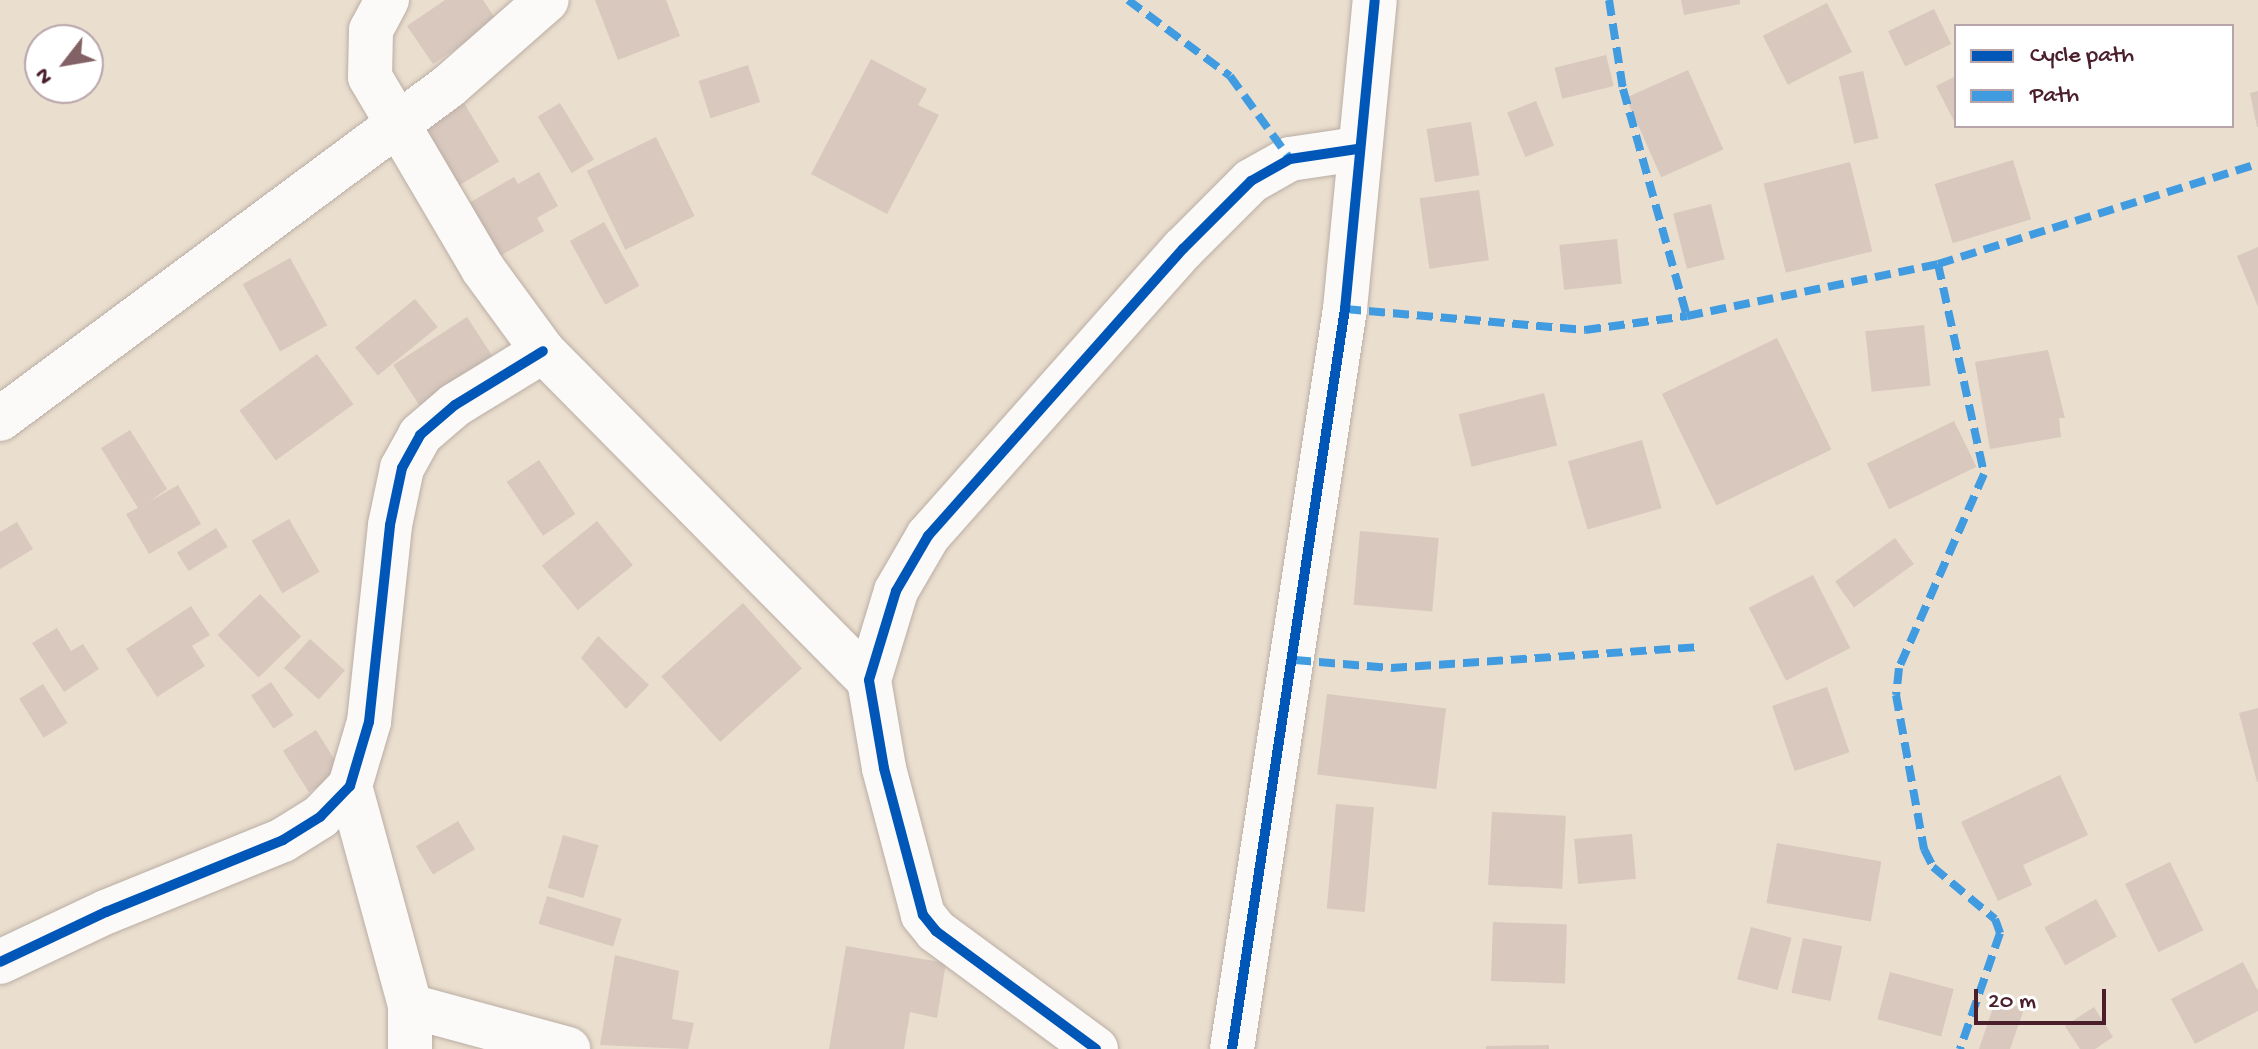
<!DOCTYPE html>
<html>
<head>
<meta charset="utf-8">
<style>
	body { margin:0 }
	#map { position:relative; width:2258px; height:1049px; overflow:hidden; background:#eadece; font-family:"Gochi Hand",sans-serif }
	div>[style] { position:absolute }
	.building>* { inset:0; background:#d8c8be; transform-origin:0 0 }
	.roads { filter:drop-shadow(0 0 2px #baaea5) drop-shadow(0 0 2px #baaea5) }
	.minor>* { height:44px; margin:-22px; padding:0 22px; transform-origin:22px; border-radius:22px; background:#fcfaf8 }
	.quiet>* { height:8px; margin-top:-4px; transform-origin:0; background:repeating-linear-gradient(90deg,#409be1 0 16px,transparent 0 24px) }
	.cycleway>* { height:10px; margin:-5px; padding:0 5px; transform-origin:5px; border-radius:5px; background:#0057b8 }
	span { translate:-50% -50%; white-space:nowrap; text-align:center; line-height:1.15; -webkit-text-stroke:6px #fff; paint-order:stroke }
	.legend { position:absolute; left:1954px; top:24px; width:280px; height:104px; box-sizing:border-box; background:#fff; border:2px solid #b7a5aa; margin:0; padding:10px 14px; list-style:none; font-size:24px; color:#4a1f2b }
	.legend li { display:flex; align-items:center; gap:16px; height:40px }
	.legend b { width:40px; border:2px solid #b7a5aa }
	.north { position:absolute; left:24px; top:24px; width:80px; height:80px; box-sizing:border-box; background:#fff; border:2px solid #b7a5aa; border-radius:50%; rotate:239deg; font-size:22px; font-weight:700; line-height:32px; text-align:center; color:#4a1f2b }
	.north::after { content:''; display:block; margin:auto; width:28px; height:36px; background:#826264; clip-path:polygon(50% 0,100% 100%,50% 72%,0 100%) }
	.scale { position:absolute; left:1974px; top:989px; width:132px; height:36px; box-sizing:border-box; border:4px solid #4a1f2b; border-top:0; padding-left:10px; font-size:24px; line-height:28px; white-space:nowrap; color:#4a1f2b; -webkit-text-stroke:6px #fff; paint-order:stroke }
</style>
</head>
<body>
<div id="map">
	<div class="building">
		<div style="clip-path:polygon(445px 0,483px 0,497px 21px,433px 64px,407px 26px)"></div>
		<div style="clip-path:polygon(595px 0,666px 0,680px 36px,618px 60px)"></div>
		<div style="clip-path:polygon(1681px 0,1740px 0,1740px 4px,1684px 15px)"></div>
		<div style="left:1827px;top:3px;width:55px;height:72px;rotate:63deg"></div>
		<div style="left:1934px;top:9px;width:39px;height:51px;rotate:64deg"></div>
		<div style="left:1606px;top:55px;width:32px;height:53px;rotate:76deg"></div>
		<div style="clip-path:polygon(871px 59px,927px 89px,918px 105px,939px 115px,887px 214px,811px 174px)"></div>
		<div style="left:748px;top:65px;width:39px;height:52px;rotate:72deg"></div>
		<div style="left:1688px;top:70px;width:87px;height:68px;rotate:66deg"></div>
		<div style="left:1863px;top:71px;width:69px;height:25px;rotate:77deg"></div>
		<div style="clip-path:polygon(1956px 76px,1956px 125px,1936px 86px)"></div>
		<div style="clip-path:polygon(2258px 91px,2258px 127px,2257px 127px,2250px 93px)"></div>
		<div style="left:461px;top:98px;width:74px;height:57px;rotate:59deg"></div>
		<div style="left:1536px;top:101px;width:48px;height:31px;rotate:68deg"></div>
		<div style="left:560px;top:103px;width:66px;height:26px;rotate:59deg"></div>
		<div style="left:1471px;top:122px;width:54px;height:45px;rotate:81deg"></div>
		<div style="left:656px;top:137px;width:88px;height:77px;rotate:64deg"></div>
		<div style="left:2013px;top:160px;width:62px;height:82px;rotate:73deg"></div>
		<div style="left:1850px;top:162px;width:92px;height:89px;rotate:76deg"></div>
		<div style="clip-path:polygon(539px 172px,558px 206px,537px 218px,544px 231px,496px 258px,457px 210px,514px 177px,518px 184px)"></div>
		<div style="left:1479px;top:190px;width:71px;height:60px;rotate:82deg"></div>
		<div style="left:1711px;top:204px;width:57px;height:39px;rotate:76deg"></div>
		<div style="left:604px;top:222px;width:73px;height:39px;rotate:61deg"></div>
		<div style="left:1617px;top:239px;width:45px;height:58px;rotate:84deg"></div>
		<div style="clip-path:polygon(2258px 247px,2258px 307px,2237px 256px)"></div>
		<div style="left:290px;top:258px;width:77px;height:54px;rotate:61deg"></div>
		<div style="left:415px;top:299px;width:36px;height:77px;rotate:51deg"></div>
		<div style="left:467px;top:317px;width:60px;height:88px;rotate:57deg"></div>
		<div style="left:1924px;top:325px;width:61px;height:59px;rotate:84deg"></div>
		<div style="left:1777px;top:338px;width:124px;height:128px;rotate:64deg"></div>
		<div style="clip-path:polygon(2048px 350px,2065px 418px,2059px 418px,2061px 437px,1990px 449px,1975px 362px)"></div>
		<div style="left:317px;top:354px;width:62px;height:96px;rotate:54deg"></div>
		<div style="left:1544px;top:393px;width:54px;height:88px;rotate:76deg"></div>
		<div style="left:1954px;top:421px;width:51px;height:97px;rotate:64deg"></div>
		<div style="clip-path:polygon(130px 430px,167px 489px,149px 502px,178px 485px,201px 524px,149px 554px,126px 514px,138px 508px,101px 448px)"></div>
		<div style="left:1642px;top:440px;width:71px;height:77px;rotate:74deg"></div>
		<div style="left:539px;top:460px;width:65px;height:39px;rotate:56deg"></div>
		<div style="left:289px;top:519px;width:61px;height:43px;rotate:60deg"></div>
		<div style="left:597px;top:521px;width:57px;height:71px;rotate:51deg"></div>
		<div style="clip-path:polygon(17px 522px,33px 549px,0 569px,0 532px)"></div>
		<div style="left:216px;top:528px;width:22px;height:46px;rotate:58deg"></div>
		<div style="left:1360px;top:531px;width:79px;height:74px;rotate:5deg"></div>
		<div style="left:1895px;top:538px;width:32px;height:74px;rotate:54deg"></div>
		<div style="left:1813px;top:575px;width:82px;height:72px;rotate:63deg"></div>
		<div style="left:260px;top:594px;width:59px;height:59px;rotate:46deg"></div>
		<div style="left:743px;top:603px;width:88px;height:110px;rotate:48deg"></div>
		<div style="clip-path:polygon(191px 606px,210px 635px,192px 646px,205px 666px,157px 697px,126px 649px)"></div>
		<div style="clip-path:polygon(57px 628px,71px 651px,83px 644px,99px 669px,64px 692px,32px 643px)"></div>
		<div style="clip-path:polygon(598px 636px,649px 685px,626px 709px,581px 658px)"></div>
		<div style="left:310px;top:639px;width:47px;height:39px;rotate:42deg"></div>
		<div style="left:271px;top:682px;width:40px;height:24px;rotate:56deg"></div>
		<div style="left:43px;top:684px;width:46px;height:28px;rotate:58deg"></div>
		<div style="left:1827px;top:687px;width:69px;height:58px;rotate:71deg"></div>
		<div style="left:1327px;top:694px;width:120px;height:81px;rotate:7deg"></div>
		<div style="clip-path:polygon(2258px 708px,2258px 782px,2257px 782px,2239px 713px)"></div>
		<div style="left:316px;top:730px;width:49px;height:39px;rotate:58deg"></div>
		<div style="clip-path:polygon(2060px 775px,2088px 835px,2023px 865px,2032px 885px,1998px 901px,1961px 822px)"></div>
		<div style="left:1336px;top:804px;width:38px;height:105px;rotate:5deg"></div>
		<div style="left:1492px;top:812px;width:74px;height:73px;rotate:3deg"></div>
		<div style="left:458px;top:821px;width:33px;height:49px;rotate:59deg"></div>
		<div style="left:1632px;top:834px;width:45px;height:58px;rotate:85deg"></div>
		<div style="left:563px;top:835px;width:37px;height:55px;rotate:16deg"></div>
		<div style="left:1777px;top:843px;width:106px;height:61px;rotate:10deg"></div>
		<div style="left:2170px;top:862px;width:76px;height:50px;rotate:64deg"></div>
		<div style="left:547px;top:896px;width:78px;height:29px;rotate:17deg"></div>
		<div style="left:2096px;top:899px;width:43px;height:59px;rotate:61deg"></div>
		<div style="left:1493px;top:922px;width:74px;height:59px;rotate:2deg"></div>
		<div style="left:1751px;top:927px;width:42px;height:54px;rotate:15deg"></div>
		<div style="left:1803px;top:938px;width:40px;height:56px;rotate:12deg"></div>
		<div style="clip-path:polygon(846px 946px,946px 963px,937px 1018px,910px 1012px,904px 1049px,829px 1049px)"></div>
		<div style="clip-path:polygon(615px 955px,679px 971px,672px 1019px,694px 1023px,688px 1049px,600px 1045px)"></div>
		<div style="clip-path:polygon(2243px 962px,2258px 991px,2258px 1011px,2195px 1044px,2171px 999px)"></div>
		<div style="left:1890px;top:972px;width:66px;height:49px;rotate:15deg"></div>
		<div style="clip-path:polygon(1996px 999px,2024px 1009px,2010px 1049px,1979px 1049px)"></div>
		<div style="clip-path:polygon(2094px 1007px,2113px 1037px,2095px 1049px,2080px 1049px,2065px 1026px)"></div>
		<div style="clip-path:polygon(1549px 1045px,1549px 1049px,1486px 1049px,1486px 1046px)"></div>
	</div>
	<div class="roads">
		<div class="minor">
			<div style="left:387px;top:0;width:34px;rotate:118deg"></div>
			<div style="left:371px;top:30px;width:47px;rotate:91.2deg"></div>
			<div style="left:370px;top:77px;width:223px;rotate:59.5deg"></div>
			<div style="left:483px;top:269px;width:102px;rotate:53.8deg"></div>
			<div style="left:543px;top:351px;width:463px;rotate:45.3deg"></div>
			<div style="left:0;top:419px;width:559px;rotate:-36.56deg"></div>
			<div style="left:449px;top:86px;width:130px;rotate:-41.3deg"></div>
			<div style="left:350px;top:786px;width:228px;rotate:74.7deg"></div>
			<div style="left:410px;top:1006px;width:43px;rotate:90deg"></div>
			<div style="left:0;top:962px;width:117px;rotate:-25.3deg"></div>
			<div style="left:106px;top:912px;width:191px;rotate:-22.1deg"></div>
			<div style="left:283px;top:840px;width:44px;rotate:-31.9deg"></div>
			<div style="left:320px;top:817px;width:43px;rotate:-45.9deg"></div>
			<div style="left:350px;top:786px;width:67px;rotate:-73.5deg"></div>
			<div style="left:369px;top:722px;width:198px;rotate:-83.9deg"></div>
			<div style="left:390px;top:525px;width:58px;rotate:-78.1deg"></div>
			<div style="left:402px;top:468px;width:38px;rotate:-61deg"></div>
			<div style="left:420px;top:435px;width:46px;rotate:-40.6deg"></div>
			<div style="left:455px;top:405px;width:103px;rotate:-31.5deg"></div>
			<div style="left:410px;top:1006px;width:164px;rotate:15.2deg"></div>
			<div style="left:1096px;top:1049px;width:199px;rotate:-143.6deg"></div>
			<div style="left:936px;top:931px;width:21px;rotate:-129deg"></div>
			<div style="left:923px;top:915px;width:152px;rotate:-104.9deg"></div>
			<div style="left:884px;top:768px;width:89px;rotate:-99.7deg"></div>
			<div style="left:869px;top:680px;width:93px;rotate:-73.1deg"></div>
			<div style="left:896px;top:591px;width:64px;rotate:-59.8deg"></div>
			<div style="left:928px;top:536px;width:384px;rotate:-48.4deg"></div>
			<div style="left:1183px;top:249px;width:96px;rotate:-45deg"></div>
			<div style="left:1251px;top:181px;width:45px;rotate:-29.4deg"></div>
			<div style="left:1290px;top:159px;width:68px;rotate:-8.5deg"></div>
			<div style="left:1232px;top:1049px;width:749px;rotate:-81.32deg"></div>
			<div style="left:1345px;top:309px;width:310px;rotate:-84.5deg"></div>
		</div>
	</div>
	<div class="quiet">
		<div style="left:1128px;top:0;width:127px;rotate:36.7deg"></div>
		<div style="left:1230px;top:76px;width:102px;rotate:54.1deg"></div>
		<div style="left:1609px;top:0;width:90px;rotate:81.1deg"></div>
		<div style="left:1623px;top:89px;width:236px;rotate:74.3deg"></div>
		<div style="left:1938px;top:264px;width:215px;rotate:77.6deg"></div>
		<div style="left:1984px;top:474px;width:212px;rotate:113.7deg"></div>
		<div style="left:1899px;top:668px;width:27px;rotate:96deg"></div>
		<div style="left:1896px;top:695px;width:157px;rotate:79.7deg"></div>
		<div style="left:1924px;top:849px;width:20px;rotate:63deg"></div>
		<div style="left:1933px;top:867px;width:81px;rotate:40deg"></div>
		<div style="left:1995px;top:919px;width:15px;rotate:70deg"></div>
		<div style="left:2000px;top:933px;width:123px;rotate:109deg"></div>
		<div style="left:1345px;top:309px;width:241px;rotate:5deg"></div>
		<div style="left:1585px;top:330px;width:103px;rotate:-7.8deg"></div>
		<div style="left:1687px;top:316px;width:256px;rotate:-11.7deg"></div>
		<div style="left:1938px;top:264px;width:335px;rotate:-17.4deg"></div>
		<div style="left:1295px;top:660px;width:96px;rotate:4.8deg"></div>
		<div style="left:1391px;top:668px;width:307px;rotate:-3.9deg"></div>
	</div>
	<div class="cycleway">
		<div style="left:0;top:962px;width:117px;rotate:-25.3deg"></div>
		<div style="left:106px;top:912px;width:191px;rotate:-22.1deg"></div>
		<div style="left:283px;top:840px;width:44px;rotate:-31.9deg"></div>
		<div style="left:320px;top:817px;width:43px;rotate:-45.9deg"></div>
		<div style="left:350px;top:786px;width:67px;rotate:-73.5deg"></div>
		<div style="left:369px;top:722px;width:198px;rotate:-83.9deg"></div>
		<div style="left:390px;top:525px;width:58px;rotate:-78.1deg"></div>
		<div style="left:402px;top:468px;width:38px;rotate:-61deg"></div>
		<div style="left:420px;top:435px;width:46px;rotate:-40.6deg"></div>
		<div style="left:455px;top:405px;width:103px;rotate:-31.5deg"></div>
		<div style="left:1096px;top:1049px;width:199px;rotate:-143.6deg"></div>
		<div style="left:936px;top:931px;width:21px;rotate:-129deg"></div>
		<div style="left:923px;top:915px;width:152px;rotate:-104.9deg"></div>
		<div style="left:884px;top:768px;width:89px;rotate:-99.7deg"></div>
		<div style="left:869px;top:680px;width:93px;rotate:-73.1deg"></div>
		<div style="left:896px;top:591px;width:64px;rotate:-59.8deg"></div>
		<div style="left:928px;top:536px;width:384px;rotate:-48.4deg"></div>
		<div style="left:1183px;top:249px;width:96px;rotate:-45deg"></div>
		<div style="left:1251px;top:181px;width:45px;rotate:-29.4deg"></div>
		<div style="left:1290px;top:159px;width:68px;rotate:-8.5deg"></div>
		<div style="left:1232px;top:1049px;width:749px;rotate:-81.32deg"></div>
		<div style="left:1345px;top:309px;width:310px;rotate:-84.5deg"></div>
	</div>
	<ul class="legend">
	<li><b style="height:10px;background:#0057b8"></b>Cycle path</li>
	<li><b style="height:10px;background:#409be1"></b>Path</li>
	</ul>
	<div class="north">N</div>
	<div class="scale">20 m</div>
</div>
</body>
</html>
